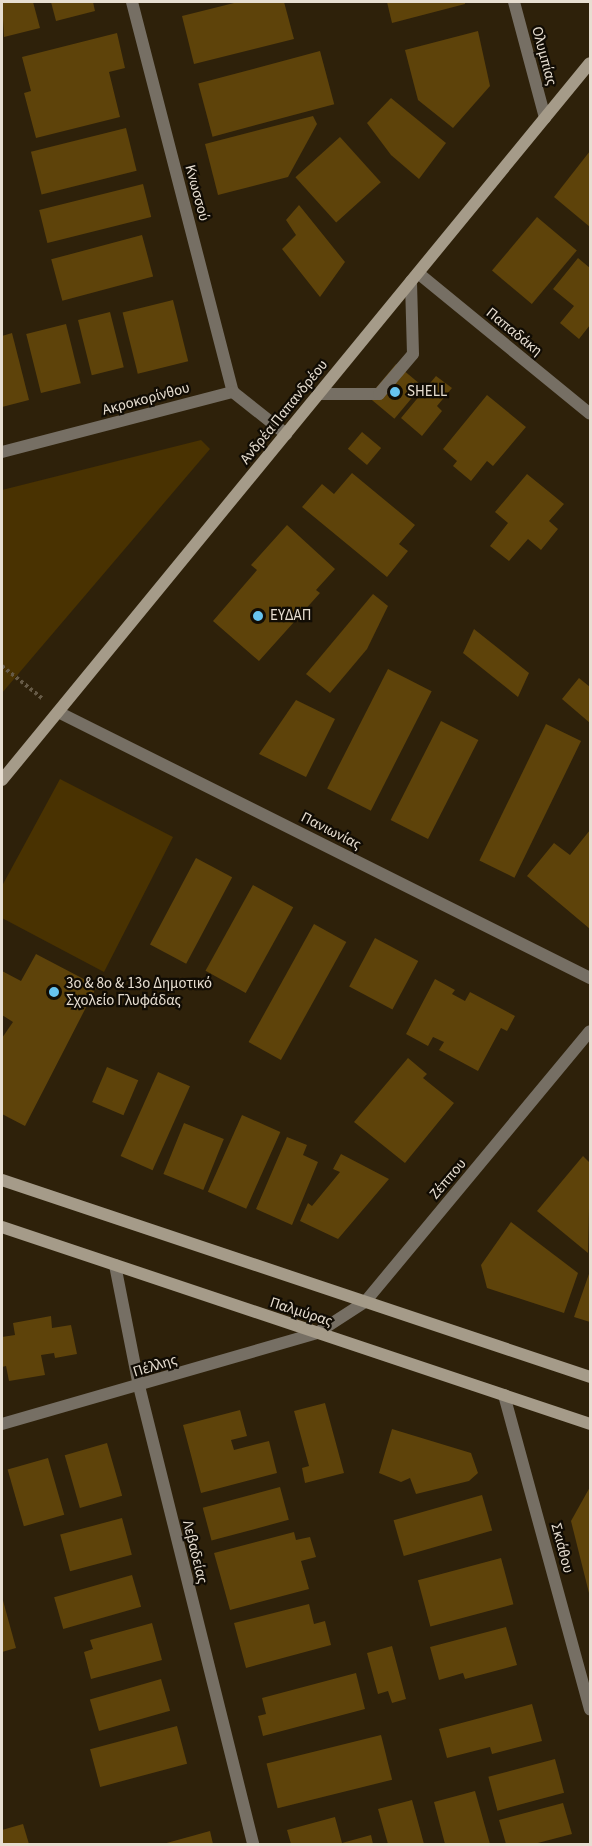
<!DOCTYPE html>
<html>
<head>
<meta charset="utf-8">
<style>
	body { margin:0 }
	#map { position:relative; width:592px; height:1846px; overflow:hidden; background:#2e210a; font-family:"Source Sans 3",sans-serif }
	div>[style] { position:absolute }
	.green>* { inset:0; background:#493201 }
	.building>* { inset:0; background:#5e430a; transform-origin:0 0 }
	.path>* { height:4px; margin-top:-2px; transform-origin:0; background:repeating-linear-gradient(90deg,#665a46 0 3px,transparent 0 6px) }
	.lane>* { height:12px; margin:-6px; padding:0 6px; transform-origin:6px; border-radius:6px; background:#766f64 }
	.street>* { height:12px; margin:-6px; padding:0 6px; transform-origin:6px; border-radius:6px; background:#766f64 }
	.secondary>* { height:12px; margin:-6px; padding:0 6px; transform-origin:6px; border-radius:6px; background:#a59b89 }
	.dots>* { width:16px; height:16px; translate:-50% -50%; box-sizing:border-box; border:3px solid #110c04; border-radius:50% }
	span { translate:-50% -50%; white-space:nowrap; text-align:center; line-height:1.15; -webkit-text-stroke:4.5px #110c04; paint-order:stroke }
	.street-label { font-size:15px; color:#e7ded1 }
	.poi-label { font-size:15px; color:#e7ded1 }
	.left { translate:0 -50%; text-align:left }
	.frame { position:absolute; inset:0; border:3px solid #e7ded1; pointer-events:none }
</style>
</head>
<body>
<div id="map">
	<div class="green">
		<div style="clip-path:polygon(201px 440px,210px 449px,2px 693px,2px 490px)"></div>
		<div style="clip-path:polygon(60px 779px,173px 837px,104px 972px,2px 918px,2px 886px)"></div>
	</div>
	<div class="building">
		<div style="clip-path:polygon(2px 2px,33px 2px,40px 28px,4px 37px)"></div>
		<div style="clip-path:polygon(51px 2px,93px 2px,95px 11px,56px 21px)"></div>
		<div style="clip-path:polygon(238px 2px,284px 2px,294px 39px,194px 64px,182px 16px)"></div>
		<div style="clip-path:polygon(387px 2px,465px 2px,465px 4px,392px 23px)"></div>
		<div style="clip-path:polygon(478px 31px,490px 86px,453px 128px,418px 100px,405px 50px)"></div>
		<div style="clip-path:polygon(117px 33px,125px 68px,109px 72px,120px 117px,36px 138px,24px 93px,31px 91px,22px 57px)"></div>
		<div style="left:320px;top:51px;width:55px;height:126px;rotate:75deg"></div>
		<div style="clip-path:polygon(391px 98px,446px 143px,419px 179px,391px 155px,367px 123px)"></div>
		<div style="clip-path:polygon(313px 116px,317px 124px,288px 177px,218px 195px,205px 144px)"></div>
		<div style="left:126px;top:128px;width:44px;height:98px;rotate:76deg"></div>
		<div style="left:340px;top:137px;width:61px;height:60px;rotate:48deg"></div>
		<div style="clip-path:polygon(590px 151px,590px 227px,554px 197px)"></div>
		<div style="left:143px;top:184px;width:34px;height:107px;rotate:76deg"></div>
		<div style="clip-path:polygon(299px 205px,345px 262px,320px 297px,282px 249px,296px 235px,286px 220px)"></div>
		<div style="left:537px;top:217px;width:52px;height:70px;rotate:40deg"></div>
		<div style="left:142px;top:235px;width:43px;height:94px;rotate:75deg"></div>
		<div style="clip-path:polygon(578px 258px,590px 268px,590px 325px,579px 339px,560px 323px,574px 306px,553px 289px)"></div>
		<div style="left:173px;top:300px;width:63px;height:52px;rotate:76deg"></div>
		<div style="left:110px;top:312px;width:57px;height:33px;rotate:76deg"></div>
		<div style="left:66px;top:324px;width:61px;height:41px;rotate:76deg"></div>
		<div style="clip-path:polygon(12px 333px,29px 400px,2px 407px,2px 336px)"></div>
		<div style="left:396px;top:364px;width:34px;height:43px;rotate:40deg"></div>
		<div style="clip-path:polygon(436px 376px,452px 388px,437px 406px,442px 411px,422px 436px,401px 418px)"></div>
		<div style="clip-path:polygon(487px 395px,526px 427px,493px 466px,487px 461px,471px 481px,453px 466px,457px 461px,443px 449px)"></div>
		<div style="left:362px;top:432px;width:25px;height:22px;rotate:40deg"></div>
		<div style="clip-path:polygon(352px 473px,415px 525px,399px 544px,408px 551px,387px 577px,302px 507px,322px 484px,334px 494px)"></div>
		<div style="clip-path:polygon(527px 474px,564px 504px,549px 521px,558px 529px,541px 550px,528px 539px,509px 561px,490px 546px,508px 523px,495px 512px)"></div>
		<div style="clip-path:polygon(287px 525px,335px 569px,316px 590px,320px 593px,259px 661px,213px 621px,257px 570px,251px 565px)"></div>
		<div style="clip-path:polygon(373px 594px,388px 606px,367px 649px,330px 693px,306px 674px)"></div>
		<div style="clip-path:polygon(474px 629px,529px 673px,518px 697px,463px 653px)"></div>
		<div style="left:388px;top:669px;width:49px;height:134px;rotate:27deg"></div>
		<div style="clip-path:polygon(579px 678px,590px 687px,590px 723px,562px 699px)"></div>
		<div style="clip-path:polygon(296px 700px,335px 719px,306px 777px,259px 754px)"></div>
		<div style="left:441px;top:721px;width:42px;height:111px;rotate:27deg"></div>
		<div style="left:546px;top:724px;width:39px;height:152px;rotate:26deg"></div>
		<div style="clip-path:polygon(590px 830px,590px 929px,527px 876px,554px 843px,570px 855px)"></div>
		<div style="left:196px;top:858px;width:41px;height:98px;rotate:28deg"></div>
		<div style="left:253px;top:885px;width:46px;height:98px;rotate:29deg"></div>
		<div style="left:314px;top:924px;width:37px;height:135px;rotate:29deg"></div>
		<div style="left:375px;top:938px;width:49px;height:55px;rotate:28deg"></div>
		<div style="clip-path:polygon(36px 954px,97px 986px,25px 1126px,2px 1114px,2px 1038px,13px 1022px,2px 1015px,2px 971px,21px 981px)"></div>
		<div style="clip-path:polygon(435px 979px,455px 990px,452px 994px,465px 1001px,470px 992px,515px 1016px,507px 1031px,501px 1028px,478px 1071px,439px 1050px,444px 1042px,433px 1037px,428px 1046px,406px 1034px)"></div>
		<div style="clip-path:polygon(408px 1058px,427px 1074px,423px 1078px,454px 1103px,405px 1163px,354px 1122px)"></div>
		<div style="left:107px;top:1067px;width:34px;height:38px;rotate:23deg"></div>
		<div style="left:158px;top:1072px;width:35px;height:92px;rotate:24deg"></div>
		<div style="left:242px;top:1115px;width:42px;height:84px;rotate:24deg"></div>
		<div style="left:184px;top:1123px;width:43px;height:55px;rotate:22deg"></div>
		<div style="clip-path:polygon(287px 1137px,307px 1145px,303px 1155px,318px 1162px,292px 1225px,256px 1209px)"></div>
		<div style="clip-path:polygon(341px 1154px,389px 1179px,338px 1239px,300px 1221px,308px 1203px,312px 1206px,340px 1172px,333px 1169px)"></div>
		<div style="clip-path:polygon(583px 1156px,590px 1163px,588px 1253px,537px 1211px)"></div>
		<div style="clip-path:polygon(511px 1222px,578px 1273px,564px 1313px,487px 1288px,481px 1265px)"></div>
		<div style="clip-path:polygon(590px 1271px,590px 1322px,574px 1317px)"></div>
		<div style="clip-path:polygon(51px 1316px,52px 1328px,71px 1325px,77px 1354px,55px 1358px,54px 1353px,41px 1355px,45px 1375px,9px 1381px,6px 1366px,2px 1367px,2px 1337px,15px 1335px,13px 1323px)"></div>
		<div style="clip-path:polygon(325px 1403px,344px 1473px,305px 1483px,302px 1468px,309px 1466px,294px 1411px)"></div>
		<div style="clip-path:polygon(240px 1410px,247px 1436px,231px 1440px,234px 1450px,269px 1441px,277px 1473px,201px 1493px,183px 1425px)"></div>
		<div style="clip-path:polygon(392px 1429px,471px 1453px,478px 1473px,469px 1481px,416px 1494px,410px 1478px,401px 1482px,379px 1473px)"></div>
		<div style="left:107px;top:1443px;width:55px;height:44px;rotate:74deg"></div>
		<div style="left:48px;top:1458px;width:59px;height:42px;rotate:74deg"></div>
		<div style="left:280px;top:1487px;width:34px;height:80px;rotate:75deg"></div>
		<div style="clip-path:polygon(590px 1487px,590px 1597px,571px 1521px)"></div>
		<div style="left:482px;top:1495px;width:37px;height:92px;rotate:74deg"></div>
		<div style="left:122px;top:1518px;width:38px;height:64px;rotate:75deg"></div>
		<div style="clip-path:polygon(294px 1532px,296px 1540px,310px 1537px,316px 1557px,301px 1561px,309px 1589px,230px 1610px,214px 1553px)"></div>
		<div style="left:501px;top:1558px;width:48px;height:86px;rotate:75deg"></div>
		<div style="left:132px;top:1575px;width:33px;height:81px;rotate:74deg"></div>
		<div style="clip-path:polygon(2px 1597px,16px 1648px,2px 1652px)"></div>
		<div style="clip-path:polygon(309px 1604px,314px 1624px,325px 1621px,331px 1645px,246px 1668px,234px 1623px)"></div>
		<div style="clip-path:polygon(152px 1623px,162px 1660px,91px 1679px,84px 1652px,93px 1649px,90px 1640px)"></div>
		<div style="clip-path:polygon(506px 1627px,517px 1665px,465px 1679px,463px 1673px,439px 1680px,430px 1647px)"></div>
		<div style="clip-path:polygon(392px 1646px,406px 1699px,392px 1703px,388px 1691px,378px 1694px,367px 1653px)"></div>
		<div style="clip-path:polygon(356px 1673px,365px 1709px,263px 1736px,258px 1716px,266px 1714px,262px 1698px)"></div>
		<div style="left:161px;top:1679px;width:33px;height:74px;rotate:74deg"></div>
		<div style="clip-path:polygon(532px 1704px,542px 1741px,492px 1754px,490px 1747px,447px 1758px,439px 1729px)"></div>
		<div style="left:177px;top:1726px;width:39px;height:90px;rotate:75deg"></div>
		<div style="left:381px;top:1735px;width:46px;height:118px;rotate:76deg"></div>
		<div style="left:555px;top:1759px;width:35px;height:69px;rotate:75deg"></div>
		<div style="clip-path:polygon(475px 1791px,490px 1844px,445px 1844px,434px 1802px)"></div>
		<div style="clip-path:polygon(412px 1800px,424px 1844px,388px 1844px,378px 1809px)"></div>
		<div style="clip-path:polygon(563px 1803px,572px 1834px,534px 1844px,506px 1844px,499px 1820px)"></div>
		<div style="clip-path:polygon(335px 1817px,342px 1843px,371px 1835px,373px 1844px,291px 1844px,287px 1830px)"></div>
		<div style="clip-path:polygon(23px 1824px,29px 1844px,2px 1844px,2px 1830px)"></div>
		<div style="clip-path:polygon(210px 1831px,213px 1844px,163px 1844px)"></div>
	</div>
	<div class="path">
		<div style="left:2px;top:666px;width:53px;rotate:38.8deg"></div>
	</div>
	<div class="lane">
		<div style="left:319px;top:394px;width:60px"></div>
		<div style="left:379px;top:394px;width:52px;rotate:-49.6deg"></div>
		<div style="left:413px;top:354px;width:73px;rotate:-91.6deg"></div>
	</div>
	<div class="street">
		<div style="left:132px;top:2px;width:403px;rotate:75.5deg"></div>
		<div style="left:514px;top:2px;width:120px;rotate:75deg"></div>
		<div style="left:418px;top:273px;width:222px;rotate:39.3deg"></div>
		<div style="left:2px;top:452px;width:239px;rotate:-14.6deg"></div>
		<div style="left:233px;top:392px;width:68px;rotate:38.4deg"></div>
		<div style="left:58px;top:712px;width:595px;rotate:26.57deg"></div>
		<div style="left:115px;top:1265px;width:123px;rotate:78.8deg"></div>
		<div style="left:139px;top:1386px;width:472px;rotate:76deg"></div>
		<div style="left:504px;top:1395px;width:326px;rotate:74.7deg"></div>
		<div style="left:2px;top:1424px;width:328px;rotate:-16.1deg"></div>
		<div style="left:317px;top:1333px;width:57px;rotate:-32.9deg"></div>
		<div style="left:365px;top:1302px;width:352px;rotate:-50.3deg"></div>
	</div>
	<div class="secondary">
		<div style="left:2px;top:780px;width:927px;rotate:-50.65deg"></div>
		<div style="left:2px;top:1180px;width:620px;rotate:18.52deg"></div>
		<div style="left:2px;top:1227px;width:620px;rotate:18.52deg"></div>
	</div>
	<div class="dots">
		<div style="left:395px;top:392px;background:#67c4ef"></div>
		<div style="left:258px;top:616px;background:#67c4ef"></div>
		<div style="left:54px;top:992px;background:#67c4ef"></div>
	</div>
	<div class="street-label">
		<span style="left:544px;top:56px;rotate:75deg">Ολυμπίας</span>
		<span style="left:197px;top:193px;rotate:75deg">Κνωσσού</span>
		<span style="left:514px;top:332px;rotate:39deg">Παπαδάκη</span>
		<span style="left:146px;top:399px;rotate:-15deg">Ακροκορίνθου</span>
		<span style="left:284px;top:412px;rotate:-51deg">Ανδρέα Παπανδρέου</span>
		<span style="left:331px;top:831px;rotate:27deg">Πανιωνίας</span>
		<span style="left:448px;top:1179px;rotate:-50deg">Ζέππου</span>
		<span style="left:301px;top:1312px;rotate:18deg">Παλμύρας</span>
		<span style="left:155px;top:1366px;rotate:-17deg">Πέλλης</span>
		<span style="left:562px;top:1548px;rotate:75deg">Σκιάθου</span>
		<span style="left:195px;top:1552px;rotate:76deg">Λεβαδείας</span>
	</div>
	<div class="poi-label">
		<span class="left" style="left:407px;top:392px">SHELL</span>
		<span class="left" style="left:270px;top:616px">ΕΥΔΑΠ</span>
		<span class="left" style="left:66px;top:992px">3ο &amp; 8ο &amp; 13ο Δημοτικό<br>Σχολείο Γλυφάδας</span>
	</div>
	<div class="frame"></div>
</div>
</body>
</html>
